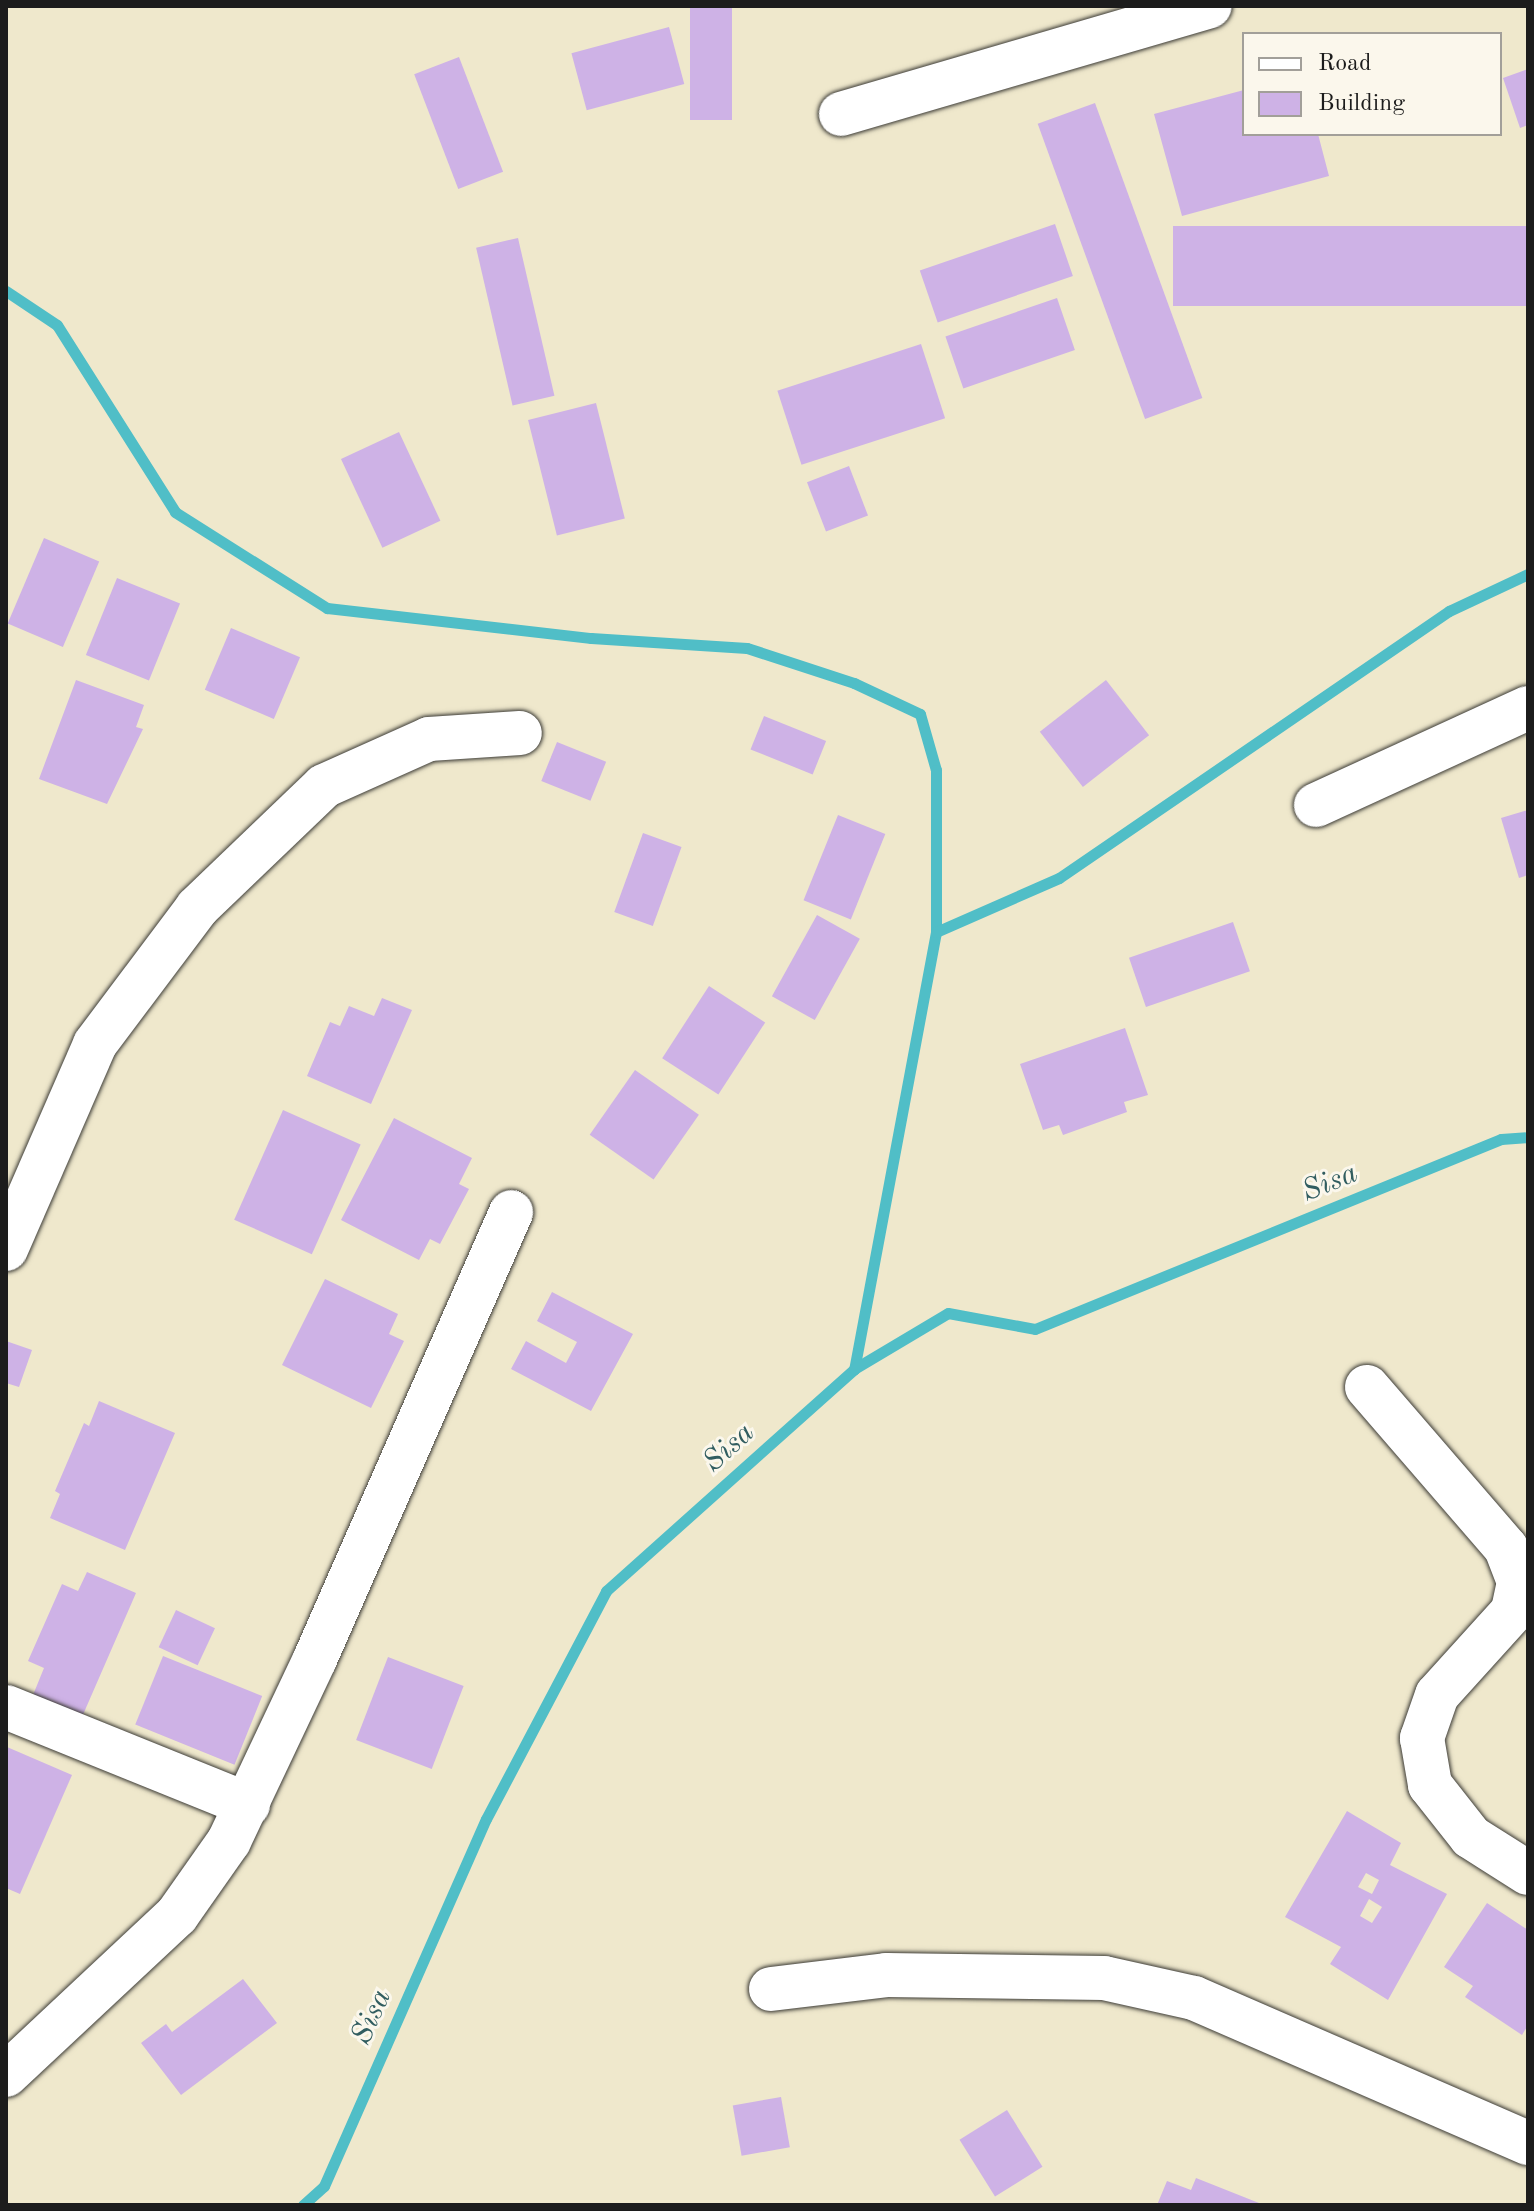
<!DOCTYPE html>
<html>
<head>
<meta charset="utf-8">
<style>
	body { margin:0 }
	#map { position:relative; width:1534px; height:2211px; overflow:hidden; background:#efe8cc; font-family:"Old Standard TT",serif }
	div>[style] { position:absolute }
	.stream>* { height:11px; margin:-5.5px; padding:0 5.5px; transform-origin:5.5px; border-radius:5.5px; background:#50bec7 }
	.building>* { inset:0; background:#ceb2e6; transform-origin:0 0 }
	.roads { filter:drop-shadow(0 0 2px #3c3b36) drop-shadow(0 0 2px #3c3b36) }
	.minor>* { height:44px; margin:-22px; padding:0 22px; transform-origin:22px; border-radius:22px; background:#fff }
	span { translate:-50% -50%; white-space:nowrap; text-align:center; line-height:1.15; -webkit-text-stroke:6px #fbf7ec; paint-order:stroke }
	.water-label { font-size:30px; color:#315d60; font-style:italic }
	.frame { position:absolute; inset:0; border:8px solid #1c1c1c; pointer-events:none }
	.legend { position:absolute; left:1242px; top:32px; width:260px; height:104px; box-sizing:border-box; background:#fbf7ec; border:2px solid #a29f99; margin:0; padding:10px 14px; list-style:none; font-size:24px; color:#1c1c1c }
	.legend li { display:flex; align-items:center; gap:16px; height:40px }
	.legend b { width:40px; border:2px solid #a29f99 }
</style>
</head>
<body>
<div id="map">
	<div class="stream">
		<div style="left:6px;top:291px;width:61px;rotate:33.7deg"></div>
		<div style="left:57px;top:325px;width:221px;rotate:57.7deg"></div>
		<div style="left:175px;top:512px;width:180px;rotate:32.3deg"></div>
		<div style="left:327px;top:608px;width:266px;rotate:6.5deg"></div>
		<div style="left:591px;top:638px;width:156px;rotate:3.7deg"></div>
		<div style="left:747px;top:648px;width:113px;rotate:18.1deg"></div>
		<div style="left:854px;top:683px;width:73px;rotate:25.2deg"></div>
		<div style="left:920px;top:714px;width:58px;rotate:74.1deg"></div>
		<div style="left:936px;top:770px;width:162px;rotate:90deg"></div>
		<div style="left:936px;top:932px;width:445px;rotate:100.6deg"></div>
		<div style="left:936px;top:932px;width:134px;rotate:-23.7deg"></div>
		<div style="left:1059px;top:878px;width:473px;rotate:-34.4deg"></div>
		<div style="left:1449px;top:611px;width:87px;rotate:-25.1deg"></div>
		<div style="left:303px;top:2205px;width:28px;rotate:-42deg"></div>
		<div style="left:324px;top:2186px;width:401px;rotate:-66.2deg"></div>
		<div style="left:486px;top:1819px;width:258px;rotate:-62.2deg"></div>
		<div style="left:606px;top:1591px;width:333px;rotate:-41.8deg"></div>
		<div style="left:854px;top:1369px;width:109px;rotate:-30.8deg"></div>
		<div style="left:948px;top:1313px;width:88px;rotate:10.4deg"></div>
		<div style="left:1035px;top:1329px;width:503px;rotate:-22.18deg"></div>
		<div style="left:1501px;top:1139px;width:27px;rotate:-4deg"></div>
	</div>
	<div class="building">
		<div style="left:690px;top:6px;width:42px;height:114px"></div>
		<div style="left:669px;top:27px;width:59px;height:101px;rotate:75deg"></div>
		<div style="left:459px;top:57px;width:123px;height:48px;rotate:69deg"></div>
		<div style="clip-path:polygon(1528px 69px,1528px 125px,1520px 128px,1503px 78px)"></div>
		<div style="clip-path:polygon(1244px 90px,1244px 134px,1318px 134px,1329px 176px,1182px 216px,1154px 114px)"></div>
		<div style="left:1095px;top:103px;width:314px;height:61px;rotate:70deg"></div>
		<div style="left:1055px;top:224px;width:55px;height:143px;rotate:71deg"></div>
		<div style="left:1528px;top:226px;width:80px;height:355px;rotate:90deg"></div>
		<div style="left:518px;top:238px;width:162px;height:43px;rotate:77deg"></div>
		<div style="left:1057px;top:298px;width:55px;height:118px;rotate:71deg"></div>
		<div style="left:921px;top:344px;width:78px;height:151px;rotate:72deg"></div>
		<div style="left:596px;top:403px;width:119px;height:70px;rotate:76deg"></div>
		<div style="left:399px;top:432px;width:98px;height:64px;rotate:65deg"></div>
		<div style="left:849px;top:466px;width:53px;height:45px;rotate:69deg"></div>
		<div style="left:44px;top:538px;width:60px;height:93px;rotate:23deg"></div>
		<div style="left:117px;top:578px;width:68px;height:83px;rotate:22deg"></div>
		<div style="left:231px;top:628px;width:75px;height:67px;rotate:23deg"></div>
		<div style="clip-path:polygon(76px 680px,144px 705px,136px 727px,143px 729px,107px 804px,39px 779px)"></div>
		<div style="left:1106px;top:680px;width:70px;height:84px;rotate:52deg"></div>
		<div style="left:764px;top:716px;width:67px;height:36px;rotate:22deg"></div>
		<div style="left:557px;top:742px;width:53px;height:42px;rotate:22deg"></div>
		<div style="clip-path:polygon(1528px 810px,1528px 875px,1519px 878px,1501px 818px)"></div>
		<div style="left:838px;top:815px;width:51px;height:92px;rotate:22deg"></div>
		<div style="left:643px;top:833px;width:41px;height:84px;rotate:20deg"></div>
		<div style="left:817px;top:915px;width:49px;height:93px;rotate:29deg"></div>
		<div style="left:1233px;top:922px;width:52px;height:110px;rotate:71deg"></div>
		<div style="left:709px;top:986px;width:67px;height:86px;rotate:33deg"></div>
		<div style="clip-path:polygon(382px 998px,412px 1010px,371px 1104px,307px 1076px,330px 1022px,340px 1026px,349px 1006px,374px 1016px)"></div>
		<div style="clip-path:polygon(1125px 1028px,1148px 1095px,1124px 1102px,1127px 1112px,1063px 1135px,1059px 1125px,1043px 1130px,1020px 1064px)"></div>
		<div style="left:635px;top:1070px;width:78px;height:79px;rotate:35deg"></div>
		<div style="left:283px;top:1110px;width:85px;height:120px;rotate:24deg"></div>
		<div style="clip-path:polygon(394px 1118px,472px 1158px,459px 1184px,469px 1189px,440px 1244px,430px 1239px,419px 1260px,341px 1220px)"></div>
		<div style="clip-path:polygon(325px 1279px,398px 1314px,389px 1334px,404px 1341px,371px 1408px,282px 1365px)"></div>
		<div style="clip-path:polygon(552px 1292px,633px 1334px,591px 1411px,511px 1369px,526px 1341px,566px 1363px,577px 1342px,537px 1321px)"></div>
		<div style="clip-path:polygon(6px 1341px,32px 1350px,19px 1387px,6px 1383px)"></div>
		<div style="clip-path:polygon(99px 1401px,175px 1433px,125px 1550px,50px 1518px,60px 1494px,55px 1491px,84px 1423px,89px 1426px)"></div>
		<div style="clip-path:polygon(87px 1572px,136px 1593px,82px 1717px,33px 1695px,44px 1668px,28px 1661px,62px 1584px,78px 1591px)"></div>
		<div style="left:176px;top:1610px;width:43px;height:41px;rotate:25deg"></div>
		<div style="left:163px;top:1656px;width:107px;height:74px;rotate:22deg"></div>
		<div style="left:388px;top:1657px;width:81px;height:89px;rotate:21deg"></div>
		<div style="clip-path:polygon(7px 1747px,72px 1775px,20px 1894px,6px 1888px)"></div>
		<div style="clip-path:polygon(evenodd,1347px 1811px,1401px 1843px,1390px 1865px,1447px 1894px,1388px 2000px,1330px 1964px,1341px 1947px,1285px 1917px,1347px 1811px,1366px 1873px,1379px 1880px,1372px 1894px,1358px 1887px,1366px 1873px,1347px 1811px,1369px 1899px,1382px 1907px,1372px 1923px,1360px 1916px,1369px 1899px)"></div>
		<div style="clip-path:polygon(1487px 1903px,1528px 1930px,1528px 2025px,1522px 2035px,1465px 1997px,1473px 1986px,1444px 1967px)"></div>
		<div style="clip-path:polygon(243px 1979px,277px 2023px,181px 2095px,141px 2043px,166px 2024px,172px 2032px)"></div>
		<div style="left:781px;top:2097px;width:51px;height:49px;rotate:80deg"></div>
		<div style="left:1007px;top:2110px;width:67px;height:56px;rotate:58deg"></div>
		<div style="clip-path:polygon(1196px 2178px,1264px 2205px,1157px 2205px,1167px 2181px,1191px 2190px)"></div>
	</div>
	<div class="roads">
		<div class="minor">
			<div style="left:841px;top:114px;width:384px;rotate:-16.3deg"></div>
			<div style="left:1316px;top:805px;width:233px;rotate:-24.6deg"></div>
			<div style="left:6px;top:1249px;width:223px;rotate:-66.5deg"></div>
			<div style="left:95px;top:1044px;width:170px;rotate:-53.1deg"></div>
			<div style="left:197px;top:908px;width:176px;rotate:-43.8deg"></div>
			<div style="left:324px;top:786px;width:115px;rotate:-24.1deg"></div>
			<div style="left:429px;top:739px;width:91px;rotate:-3.8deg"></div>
			<div style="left:1367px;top:1387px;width:213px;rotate:49.2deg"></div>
			<div style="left:1506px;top:1548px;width:36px;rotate:69deg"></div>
			<div style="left:1519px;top:1582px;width:30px;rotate:102deg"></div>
			<div style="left:1513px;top:1611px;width:113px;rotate:132.1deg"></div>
			<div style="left:1437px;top:1695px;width:46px;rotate:109.2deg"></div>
			<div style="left:1422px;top:1738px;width:48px;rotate:80.3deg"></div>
			<div style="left:1430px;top:1785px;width:66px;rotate:51.7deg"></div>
			<div style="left:1471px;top:1837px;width:67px;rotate:32.3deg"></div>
			<div style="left:6px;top:1707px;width:261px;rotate:22deg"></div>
			<div style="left:771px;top:1989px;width:116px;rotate:-6.9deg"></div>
			<div style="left:886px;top:1975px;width:218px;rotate:0.8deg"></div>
			<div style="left:1104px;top:1978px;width:92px;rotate:12.5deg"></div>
			<div style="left:1194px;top:1998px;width:364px;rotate:23.5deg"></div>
			<div style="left:6px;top:2075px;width:234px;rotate:-43.1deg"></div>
			<div style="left:177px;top:1915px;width:90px;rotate:-54.9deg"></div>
			<div style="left:229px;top:1841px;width:201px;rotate:-64.7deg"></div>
			<div style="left:315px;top:1659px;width:488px;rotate:-66.3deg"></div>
		</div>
	</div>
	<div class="water-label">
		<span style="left:1330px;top:1183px;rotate:-22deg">Sisa</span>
		<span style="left:729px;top:1448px;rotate:-42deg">Sisa</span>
		<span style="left:372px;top:2017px;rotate:-66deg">Sisa</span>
	</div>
	<div class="frame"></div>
	<ul class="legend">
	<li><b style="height:10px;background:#fff"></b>Road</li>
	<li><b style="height:22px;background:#ceb2e6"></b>Building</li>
	</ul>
</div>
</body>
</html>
